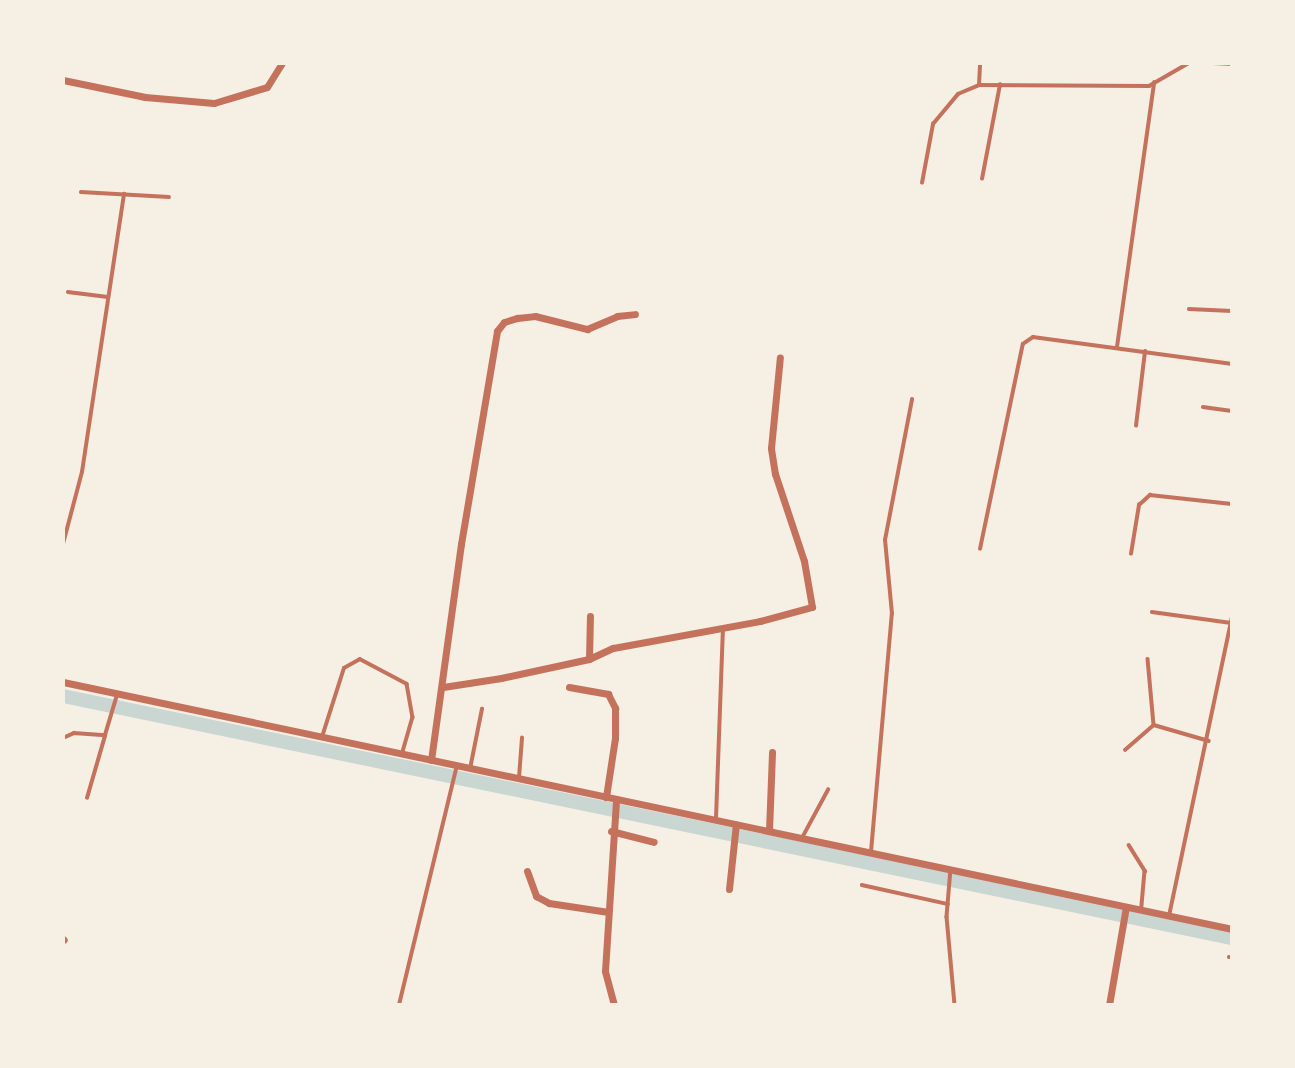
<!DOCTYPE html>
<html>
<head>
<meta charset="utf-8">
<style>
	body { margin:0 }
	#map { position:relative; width:1295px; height:1068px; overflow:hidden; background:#f6efe4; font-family:"Alegreya Sans",sans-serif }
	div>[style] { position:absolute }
	.canal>* { height:14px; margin:-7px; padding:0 7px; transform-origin:7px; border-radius:7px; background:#c9d6d2 }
	.service>* { height:3.5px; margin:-1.75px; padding:0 1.75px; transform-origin:1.75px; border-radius:1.75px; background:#c5725c }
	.minor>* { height:7px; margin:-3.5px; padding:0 3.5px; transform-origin:3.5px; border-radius:3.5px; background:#c5725c }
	span { translate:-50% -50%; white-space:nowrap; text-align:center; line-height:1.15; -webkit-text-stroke:7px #f6efe4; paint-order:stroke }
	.frame { position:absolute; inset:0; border:65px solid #f6efe4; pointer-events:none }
</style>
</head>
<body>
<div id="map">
	<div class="canal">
		<div style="left:63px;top:696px;width:1194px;rotate:11.7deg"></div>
	</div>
	<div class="service">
		<div style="left:1213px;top:63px;width:19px;rotate:3deg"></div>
		<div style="left:979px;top:85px;width:22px;rotate:-87deg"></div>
		<div style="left:982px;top:179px;width:96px;rotate:-79.2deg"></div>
		<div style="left:922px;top:183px;width:60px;rotate:-79.4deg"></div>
		<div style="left:933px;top:124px;width:39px;rotate:-50deg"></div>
		<div style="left:958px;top:94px;width:23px;rotate:-23deg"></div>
		<div style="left:979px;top:85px;width:170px;rotate:0.3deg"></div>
		<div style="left:1149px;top:86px;width:46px;rotate:-29.9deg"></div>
		<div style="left:81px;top:192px;width:88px;rotate:3.3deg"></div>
		<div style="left:68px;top:292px;width:40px;rotate:7.1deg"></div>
		<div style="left:1189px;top:309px;width:43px;rotate:2.7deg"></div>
		<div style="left:1117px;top:347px;width:267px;rotate:-82deg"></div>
		<div style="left:1203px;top:407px;width:29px;rotate:8deg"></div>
		<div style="left:1136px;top:426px;width:75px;rotate:-83.1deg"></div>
		<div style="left:63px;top:544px;width:74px;rotate:-75.2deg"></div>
		<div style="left:82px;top:472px;width:281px;rotate:-81.4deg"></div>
		<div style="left:980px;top:549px;width:209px;rotate:-78.2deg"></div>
		<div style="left:1023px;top:344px;width:12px;rotate:-35deg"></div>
		<div style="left:1033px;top:337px;width:201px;rotate:7.7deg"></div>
		<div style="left:1131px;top:554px;width:50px;rotate:-80.7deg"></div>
		<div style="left:1139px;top:505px;width:15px;rotate:-42deg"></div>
		<div style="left:1150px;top:495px;width:82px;rotate:6.3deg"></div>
		<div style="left:1152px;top:612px;width:80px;rotate:7.9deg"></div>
		<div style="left:1148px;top:659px;width:66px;rotate:84.8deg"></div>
		<div style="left:1154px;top:725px;width:57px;rotate:16.2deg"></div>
		<div style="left:322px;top:737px;width:72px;rotate:-72.3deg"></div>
		<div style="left:344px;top:668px;width:18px;rotate:-29deg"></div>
		<div style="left:360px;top:659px;width:53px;rotate:28deg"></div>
		<div style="left:407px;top:684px;width:34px;rotate:80deg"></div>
		<div style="left:413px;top:717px;width:37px;rotate:106deg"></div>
		<div style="left:63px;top:738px;width:12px;rotate:-24deg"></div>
		<div style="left:74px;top:733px;width:31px;rotate:4deg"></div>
		<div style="left:105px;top:735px;width:42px;rotate:-73.3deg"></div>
		<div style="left:1125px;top:750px;width:38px;rotate:-41deg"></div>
		<div style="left:470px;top:769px;width:61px;rotate:-78.7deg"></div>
		<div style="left:519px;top:778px;width:40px;rotate:-85.7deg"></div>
		<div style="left:87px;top:798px;width:65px;rotate:-73.8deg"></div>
		<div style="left:716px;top:818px;width:190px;rotate:-87.9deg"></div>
		<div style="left:802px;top:838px;width:55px;rotate:-61.6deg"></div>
		<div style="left:1129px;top:845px;width:31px;rotate:58deg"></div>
		<div style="left:1145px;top:871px;width:37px;rotate:95deg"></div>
		<div style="left:871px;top:852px;width:239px;rotate:-85deg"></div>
		<div style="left:892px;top:614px;width:74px;rotate:-95.4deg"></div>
		<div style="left:885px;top:540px;width:143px;rotate:-79.1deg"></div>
		<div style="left:951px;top:869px;width:48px;rotate:94.8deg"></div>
		<div style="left:947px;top:917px;width:88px;rotate:84.8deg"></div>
		<div style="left:862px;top:885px;width:88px;rotate:12.5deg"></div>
		<div style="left:1169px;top:916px;width:306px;rotate:-78.1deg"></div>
		<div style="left:1229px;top:957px;width:3px"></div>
		<div style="left:399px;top:1005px;width:246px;rotate:-76.4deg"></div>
	</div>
	<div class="minor">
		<div style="left:63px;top:80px;width:84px;rotate:11.7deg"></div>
		<div style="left:145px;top:97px;width:69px;rotate:5deg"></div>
		<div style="left:214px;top:103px;width:55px;rotate:-16.8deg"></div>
		<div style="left:267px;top:87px;width:28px;rotate:-58deg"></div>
		<div style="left:589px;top:659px;width:43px;rotate:-88.7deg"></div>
		<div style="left:63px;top:682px;width:1195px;rotate:11.93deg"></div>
		<div style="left:443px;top:687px;width:59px;rotate:-8.8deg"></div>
		<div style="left:501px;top:678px;width:90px;rotate:-12.2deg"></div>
		<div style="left:589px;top:659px;width:26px;rotate:-25deg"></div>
		<div style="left:613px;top:648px;width:149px;rotate:-10.4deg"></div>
		<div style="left:760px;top:621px;width:54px;rotate:-15.1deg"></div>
		<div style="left:812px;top:607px;width:47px;rotate:-99.9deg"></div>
		<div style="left:804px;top:561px;width:92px;rotate:-108.4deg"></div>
		<div style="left:775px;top:474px;width:26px;rotate:-99deg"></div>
		<div style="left:771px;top:448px;width:91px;rotate:-84.4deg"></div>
		<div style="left:569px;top:687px;width:40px;rotate:10deg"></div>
		<div style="left:608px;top:694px;width:16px;rotate:63deg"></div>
		<div style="left:615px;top:708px;width:30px;rotate:90deg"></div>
		<div style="left:615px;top:738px;width:60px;rotate:98.7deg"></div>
		<div style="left:431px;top:760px;width:218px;rotate:-82.1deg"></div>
		<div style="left:461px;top:544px;width:216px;rotate:-80.4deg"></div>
		<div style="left:497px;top:331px;width:11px;rotate:-52deg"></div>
		<div style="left:504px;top:322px;width:14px;rotate:-17deg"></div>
		<div style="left:517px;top:318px;width:18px;rotate:-6deg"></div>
		<div style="left:535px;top:316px;width:54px;rotate:14deg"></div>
		<div style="left:587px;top:329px;width:33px;rotate:-23deg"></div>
		<div style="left:617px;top:316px;width:18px;rotate:-6deg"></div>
		<div style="left:611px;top:831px;width:44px;rotate:14.3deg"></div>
		<div style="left:769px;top:831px;width:79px;rotate:-87.8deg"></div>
		<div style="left:527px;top:871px;width:27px;rotate:70deg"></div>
		<div style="left:536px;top:896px;width:15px;rotate:28deg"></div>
		<div style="left:549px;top:903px;width:60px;rotate:8.7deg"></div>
		<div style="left:729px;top:889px;width:65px;rotate:-83.9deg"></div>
		<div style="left:63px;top:939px;width:1px;rotate:45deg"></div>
		<div style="left:614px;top:1005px;width:35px;rotate:-105deg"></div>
		<div style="left:605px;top:971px;width:172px;rotate:-86.3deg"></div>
		<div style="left:1109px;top:1005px;width:99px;rotate:-80.2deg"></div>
	</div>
	<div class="frame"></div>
</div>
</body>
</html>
